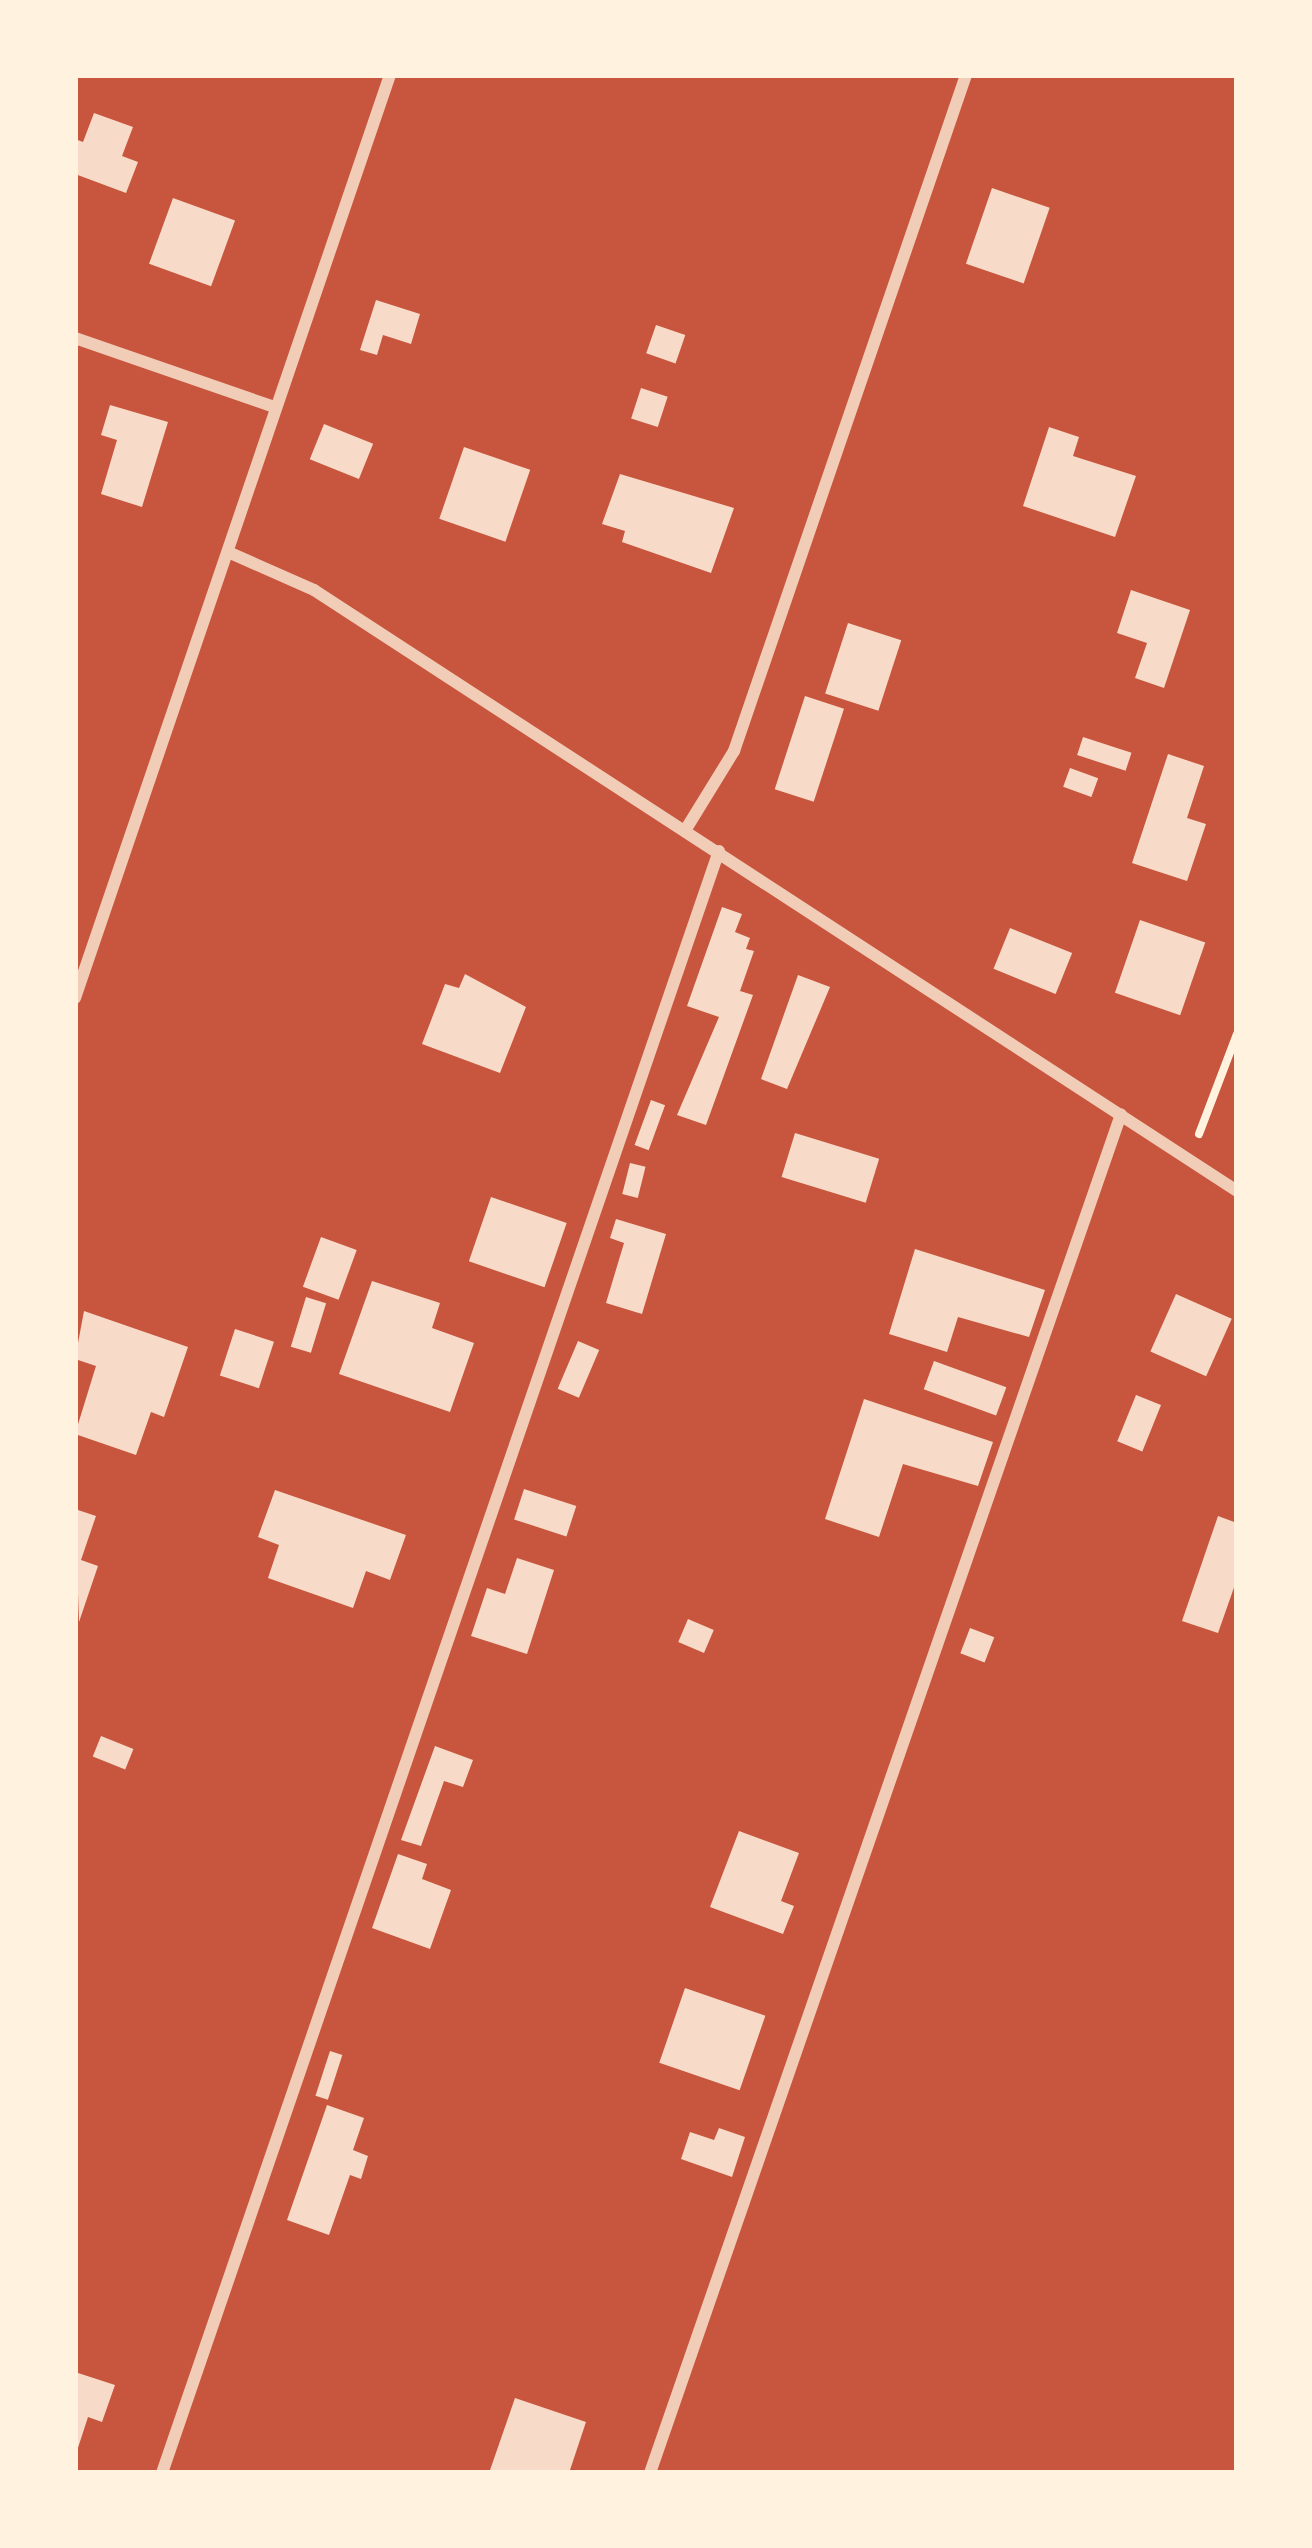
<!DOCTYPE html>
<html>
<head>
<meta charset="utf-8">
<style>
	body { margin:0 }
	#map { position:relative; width:1312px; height:2548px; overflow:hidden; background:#c8553d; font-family:Arial,sans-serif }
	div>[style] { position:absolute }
	.building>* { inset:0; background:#f7dbc8; transform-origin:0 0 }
	.path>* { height:8px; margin:-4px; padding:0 4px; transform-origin:4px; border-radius:4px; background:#fff3e0 }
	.minor>* { height:12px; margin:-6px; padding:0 6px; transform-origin:6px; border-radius:6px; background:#f1ccb7 }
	span { translate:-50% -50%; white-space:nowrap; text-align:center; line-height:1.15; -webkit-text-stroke:12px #fff3e0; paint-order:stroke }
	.frame { position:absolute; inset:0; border:78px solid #fff3e0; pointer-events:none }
</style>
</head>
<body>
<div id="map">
	<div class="building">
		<div style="clip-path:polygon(94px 113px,133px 127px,122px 156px,138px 162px,126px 193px,75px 174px,75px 139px,83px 142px)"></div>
		<div style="left:992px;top:188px;width:61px;height:80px;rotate:19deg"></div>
		<div style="left:173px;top:198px;width:66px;height:70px;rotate:20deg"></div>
		<div style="clip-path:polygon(376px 300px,420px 314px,411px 344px,383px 335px,377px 355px,360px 350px)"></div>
		<div style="left:656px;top:325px;width:31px;height:30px;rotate:19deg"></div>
		<div style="left:641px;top:388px;width:28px;height:32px;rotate:18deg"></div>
		<div style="clip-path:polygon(110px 405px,168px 422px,142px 507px,101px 494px,117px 440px,101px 435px)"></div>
		<div style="left:324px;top:424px;width:53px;height:38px;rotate:22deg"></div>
		<div style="clip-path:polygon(1049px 427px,1079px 437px,1073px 456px,1136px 476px,1115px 537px,1023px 506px)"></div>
		<div style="left:464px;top:447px;width:70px;height:76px;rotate:19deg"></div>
		<div style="clip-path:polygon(620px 474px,734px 508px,711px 573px,622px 542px,625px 531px,602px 524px)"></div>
		<div style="clip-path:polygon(1131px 590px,1190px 610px,1164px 688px,1135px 678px,1147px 643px,1117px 633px)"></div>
		<div style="left:848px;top:623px;width:56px;height:74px;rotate:18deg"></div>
		<div style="left:805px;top:696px;width:41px;height:98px;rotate:18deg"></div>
		<div style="left:1083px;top:737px;width:51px;height:19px;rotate:18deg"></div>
		<div style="clip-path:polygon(1168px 754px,1204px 766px,1187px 818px,1206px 824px,1187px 881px,1132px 863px)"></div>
		<div style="left:1070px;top:768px;width:30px;height:20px;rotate:20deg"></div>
		<div style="clip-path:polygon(722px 907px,742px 914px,735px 932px,750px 938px,746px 949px,754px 951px,740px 991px,753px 995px,706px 1125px,677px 1115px,719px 1017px,687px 1006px)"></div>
		<div style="left:1140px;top:920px;width:69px;height:77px;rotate:19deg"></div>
		<div style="left:1010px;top:928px;width:67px;height:44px;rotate:22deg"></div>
		<div style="clip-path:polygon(465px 974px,526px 1007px,500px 1073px,422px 1044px,445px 984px,459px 988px)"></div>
		<div style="clip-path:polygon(798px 975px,830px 987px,787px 1089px,761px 1079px)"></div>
		<div style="left:651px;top:1100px;width:15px;height:48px;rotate:20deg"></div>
		<div style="left:795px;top:1133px;width:88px;height:46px;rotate:17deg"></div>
		<div style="left:630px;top:1163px;width:16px;height:32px;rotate:14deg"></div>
		<div style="left:491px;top:1197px;width:80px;height:68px;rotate:19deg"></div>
		<div style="clip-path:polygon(616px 1219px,666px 1234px,642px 1314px,606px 1303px,624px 1243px,610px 1238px)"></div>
		<div style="left:321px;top:1237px;width:38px;height:53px;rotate:20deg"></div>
		<div style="clip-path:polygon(915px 1249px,1045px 1290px,1029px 1337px,958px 1317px,947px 1352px,889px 1334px)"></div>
		<div style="clip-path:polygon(372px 1281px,440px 1303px,432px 1328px,474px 1343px,450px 1412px,339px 1374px)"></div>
		<div style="left:1176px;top:1294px;width:61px;height:63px;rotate:24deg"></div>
		<div style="left:306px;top:1297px;width:21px;height:52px;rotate:17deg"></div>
		<div style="clip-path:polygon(84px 1311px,188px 1347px,164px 1417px,151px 1412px,136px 1455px,75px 1434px,96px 1366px,75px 1359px)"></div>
		<div style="left:235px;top:1329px;width:41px;height:49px;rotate:18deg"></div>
		<div style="left:578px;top:1341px;width:23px;height:52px;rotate:23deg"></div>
		<div style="left:934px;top:1361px;width:77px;height:30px;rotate:20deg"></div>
		<div style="left:1136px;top:1395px;width:27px;height:50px;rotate:22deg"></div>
		<div style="clip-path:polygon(864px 1399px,993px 1442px,978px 1486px,903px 1464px,879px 1537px,825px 1519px)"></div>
		<div style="left:524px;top:1489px;width:55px;height:32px;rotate:18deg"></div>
		<div style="clip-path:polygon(275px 1490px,406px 1535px,390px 1580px,366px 1571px,353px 1608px,268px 1578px,279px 1545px,258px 1537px)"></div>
		<div style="clip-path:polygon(75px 1509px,96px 1516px,81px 1560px,98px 1566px,79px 1622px)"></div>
		<div style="clip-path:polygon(1218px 1516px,1237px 1523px,1237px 1579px,1218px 1633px,1182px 1621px)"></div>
		<div style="clip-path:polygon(517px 1558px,554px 1570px,527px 1654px,471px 1636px,487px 1588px,505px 1594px)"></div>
		<div style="left:688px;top:1619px;width:28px;height:25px;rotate:23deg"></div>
		<div style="left:970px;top:1628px;width:26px;height:27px;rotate:21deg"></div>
		<div style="left:101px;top:1736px;width:35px;height:22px;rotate:22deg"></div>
		<div style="clip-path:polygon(435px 1746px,473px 1760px,463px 1787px,444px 1781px,421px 1846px,401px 1840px)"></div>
		<div style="clip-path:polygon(739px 1831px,799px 1853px,781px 1901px,794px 1906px,783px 1934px,710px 1907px)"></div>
		<div style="clip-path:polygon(398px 1854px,427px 1864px,422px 1879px,451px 1890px,430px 1949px,372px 1928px)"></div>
		<div style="left:685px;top:1988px;width:85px;height:79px;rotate:19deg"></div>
		<div style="left:330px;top:2051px;width:13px;height:47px;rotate:18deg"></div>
		<div style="clip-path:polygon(327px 2105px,364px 2118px,353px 2150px,368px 2156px,361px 2179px,350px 2175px,329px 2235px,287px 2220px)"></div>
		<div style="clip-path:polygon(719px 2128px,745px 2137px,732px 2177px,681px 2159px,690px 2132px,714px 2140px)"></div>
		<div style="clip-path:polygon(75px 2372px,115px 2385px,102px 2422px,88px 2417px,76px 2454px)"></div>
		<div style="clip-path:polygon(515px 2398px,586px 2422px,569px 2473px,489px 2473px)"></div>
	</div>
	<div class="path">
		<div style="left:1199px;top:1134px;width:107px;rotate:-69.2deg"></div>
	</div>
	<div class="minor">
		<div style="left:75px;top:338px;width:211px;rotate:19.1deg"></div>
		<div style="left:228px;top:552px;width:94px;rotate:23.8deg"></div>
		<div style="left:314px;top:590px;width:1101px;rotate:33.07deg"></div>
		<div style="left:686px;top:829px;width:92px;rotate:-58.4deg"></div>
		<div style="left:734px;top:751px;width:715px;rotate:-71.06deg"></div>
		<div style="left:75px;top:998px;width:975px;rotate:-71.16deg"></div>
		<div style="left:162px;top:2473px;width:1715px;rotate:-71.05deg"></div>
		<div style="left:650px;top:2473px;width:1438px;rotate:-70.88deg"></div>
	</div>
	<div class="frame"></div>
</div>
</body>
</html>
